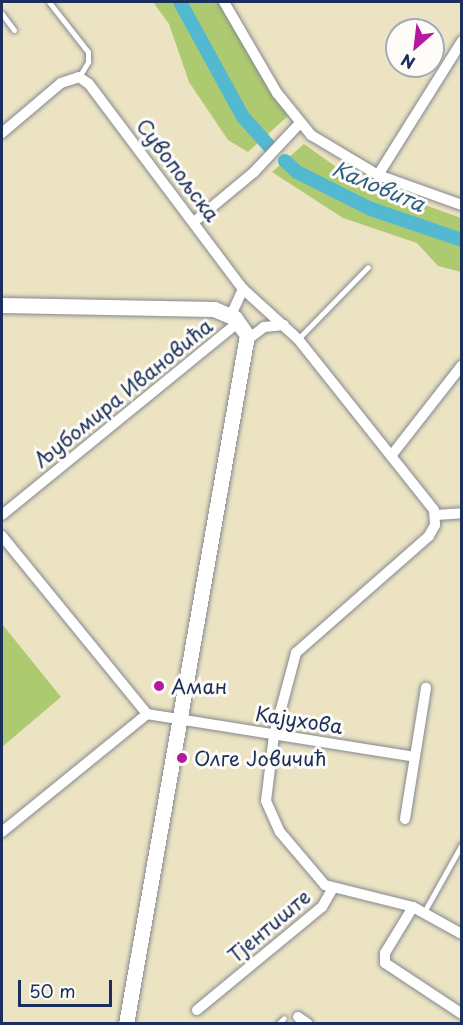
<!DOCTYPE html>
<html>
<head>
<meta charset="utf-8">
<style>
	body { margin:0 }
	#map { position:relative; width:463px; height:1025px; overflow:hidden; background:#ece3c3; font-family:"Playpen Sans",sans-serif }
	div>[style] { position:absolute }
	.green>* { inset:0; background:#aeca70 }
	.canal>* { height:14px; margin:-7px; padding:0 7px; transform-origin:7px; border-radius:7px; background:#52b9d0 }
	.roads { filter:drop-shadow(0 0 2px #848990) drop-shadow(0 0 2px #848990) }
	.lane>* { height:5px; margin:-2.5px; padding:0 2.5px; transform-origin:2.5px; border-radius:2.5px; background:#fff }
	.street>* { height:10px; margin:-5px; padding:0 5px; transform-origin:5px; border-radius:5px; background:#fff }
	.secondary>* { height:15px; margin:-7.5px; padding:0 7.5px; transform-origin:7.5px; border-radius:7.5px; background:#fff }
	.dots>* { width:16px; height:16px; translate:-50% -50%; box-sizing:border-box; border:3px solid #fdfcf7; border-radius:50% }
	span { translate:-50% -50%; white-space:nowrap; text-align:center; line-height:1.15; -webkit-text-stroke:6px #fdfcf7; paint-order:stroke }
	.street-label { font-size:20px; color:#1b2f5e }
	.poi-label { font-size:20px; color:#1b2f5e }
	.left { translate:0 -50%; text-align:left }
	.water-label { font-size:21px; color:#2e5f86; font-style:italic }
	.frame { position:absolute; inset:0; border:3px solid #1b2f5e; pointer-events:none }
	.north { position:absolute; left:385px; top:18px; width:60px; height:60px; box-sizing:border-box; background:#fdfcf7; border:2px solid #a3aaba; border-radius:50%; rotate:208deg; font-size:16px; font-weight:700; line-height:24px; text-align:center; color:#1b2f5e }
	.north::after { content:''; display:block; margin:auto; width:21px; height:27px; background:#b5179e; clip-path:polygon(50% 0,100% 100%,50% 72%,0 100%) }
	.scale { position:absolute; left:18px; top:980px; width:94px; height:27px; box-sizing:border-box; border:3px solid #1b2f5e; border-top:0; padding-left:8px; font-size:18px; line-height:21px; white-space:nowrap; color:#1b2f5e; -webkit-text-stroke:4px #fdfcf7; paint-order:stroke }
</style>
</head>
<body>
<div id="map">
	<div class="green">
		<div style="clip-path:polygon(153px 2px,221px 2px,288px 116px,248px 152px,228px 140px,189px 82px,169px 24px)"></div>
		<div style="clip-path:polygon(304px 144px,339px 169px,372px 186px,461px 218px,461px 272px,438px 266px,417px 243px,343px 218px,272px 172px)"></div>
		<div style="clip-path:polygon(2px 624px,61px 697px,2px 747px)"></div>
	</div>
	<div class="canal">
		<div style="left:180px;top:2px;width:131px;rotate:61.3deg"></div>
		<div style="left:243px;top:117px;width:40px;rotate:48deg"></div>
		<div style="left:285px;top:161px;width:16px;rotate:43deg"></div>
		<div style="left:297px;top:172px;width:83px;rotate:26.6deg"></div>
		<div style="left:371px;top:209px;width:96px;rotate:18.8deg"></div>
	</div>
	<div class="roads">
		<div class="lane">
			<div style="left:49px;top:2px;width:63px;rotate:52deg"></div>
			<div style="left:88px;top:52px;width:10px;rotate:90deg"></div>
			<div style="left:88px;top:62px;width:17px;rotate:121deg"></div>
			<div style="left:2px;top:14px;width:20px;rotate:53deg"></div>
			<div style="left:298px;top:339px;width:100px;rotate:-45.8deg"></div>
			<div style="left:424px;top:912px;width:78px;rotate:-60.8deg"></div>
			<div style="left:278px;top:1024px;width:8px;rotate:-45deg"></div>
		</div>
		<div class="street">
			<div style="left:224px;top:2px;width:105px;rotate:59.8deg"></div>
			<div style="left:277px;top:93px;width:54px;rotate:51deg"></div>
			<div style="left:311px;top:135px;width:78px;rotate:30.8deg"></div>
			<div style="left:378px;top:175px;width:89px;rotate:19.7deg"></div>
			<div style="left:2px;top:133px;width:77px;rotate:-40.3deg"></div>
			<div style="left:61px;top:83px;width:19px;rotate:-18deg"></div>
			<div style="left:79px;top:77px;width:12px;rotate:35deg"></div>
			<div style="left:89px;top:84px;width:256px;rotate:53.1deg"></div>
			<div style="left:243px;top:289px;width:74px;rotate:42.3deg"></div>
			<div style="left:298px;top:339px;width:218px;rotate:51.5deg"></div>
			<div style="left:434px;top:510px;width:15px;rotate:86deg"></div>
			<div style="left:435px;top:525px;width:13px;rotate:119deg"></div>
			<div style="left:429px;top:536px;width:177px;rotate:138.7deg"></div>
			<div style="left:296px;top:653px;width:85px;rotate:105deg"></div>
			<div style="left:274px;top:735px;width:66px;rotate:96.9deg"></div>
			<div style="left:266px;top:801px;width:34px;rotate:66deg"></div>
			<div style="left:280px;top:832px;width:70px;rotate:49.7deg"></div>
			<div style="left:325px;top:885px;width:91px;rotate:14deg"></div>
			<div style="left:413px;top:907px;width:56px;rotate:28.9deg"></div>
			<div style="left:378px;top:175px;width:158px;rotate:-57.9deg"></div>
			<div style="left:195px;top:221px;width:77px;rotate:-39.7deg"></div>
			<div style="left:254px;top:172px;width:66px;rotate:-46.8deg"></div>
			<div style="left:231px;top:315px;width:29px;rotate:-65deg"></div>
			<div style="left:247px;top:340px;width:21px;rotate:-37deg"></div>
			<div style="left:264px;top:327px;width:20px;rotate:-6deg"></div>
			<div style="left:391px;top:456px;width:115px;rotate:-52deg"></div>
			<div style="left:2px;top:515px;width:306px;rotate:-39.2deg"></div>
			<div style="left:436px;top:515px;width:26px;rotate:-4deg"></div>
			<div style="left:2px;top:536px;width:230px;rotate:50.8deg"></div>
			<div style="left:147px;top:714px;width:271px;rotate:9.1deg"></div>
			<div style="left:405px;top:819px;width:133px;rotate:-80.9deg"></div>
			<div style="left:2px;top:832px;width:187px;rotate:-39.1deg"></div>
			<div style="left:413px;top:907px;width:54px;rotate:121.3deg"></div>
			<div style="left:385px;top:953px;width:10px;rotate:90deg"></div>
			<div style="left:385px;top:963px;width:92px;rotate:33.5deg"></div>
			<div style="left:197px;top:1010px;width:162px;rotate:-39.5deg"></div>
			<div style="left:322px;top:907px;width:22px;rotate:-60deg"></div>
			<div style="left:298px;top:1017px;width:12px;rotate:35deg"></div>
		</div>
		<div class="secondary">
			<div style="left:2px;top:305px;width:212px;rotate:1.1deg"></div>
			<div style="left:214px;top:309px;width:23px;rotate:23deg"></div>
			<div style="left:235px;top:318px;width:21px;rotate:55deg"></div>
			<div style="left:247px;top:335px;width:700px;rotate:99.96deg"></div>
		</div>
	</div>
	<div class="dots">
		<div style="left:159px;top:686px;background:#b5179e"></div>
		<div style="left:182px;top:758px;background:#b5179e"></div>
	</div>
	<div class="street-label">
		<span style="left:178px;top:170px;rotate:53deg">Сувопољска</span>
		<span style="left:123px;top:393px;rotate:-39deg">Љубомира Ивановића</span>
		<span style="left:299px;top:720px;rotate:9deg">Кајухова</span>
		<span style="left:269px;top:926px;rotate:-40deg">Тјентиште</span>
	</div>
	<div class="poi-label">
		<span class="left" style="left:171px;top:686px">Аман</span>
		<span class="left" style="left:194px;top:758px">Олге Јовичић</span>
	</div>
	<div class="water-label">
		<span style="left:379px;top:185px;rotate:23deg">Каловита</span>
	</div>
	<div class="frame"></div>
	<div class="north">N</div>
	<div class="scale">50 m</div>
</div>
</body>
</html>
